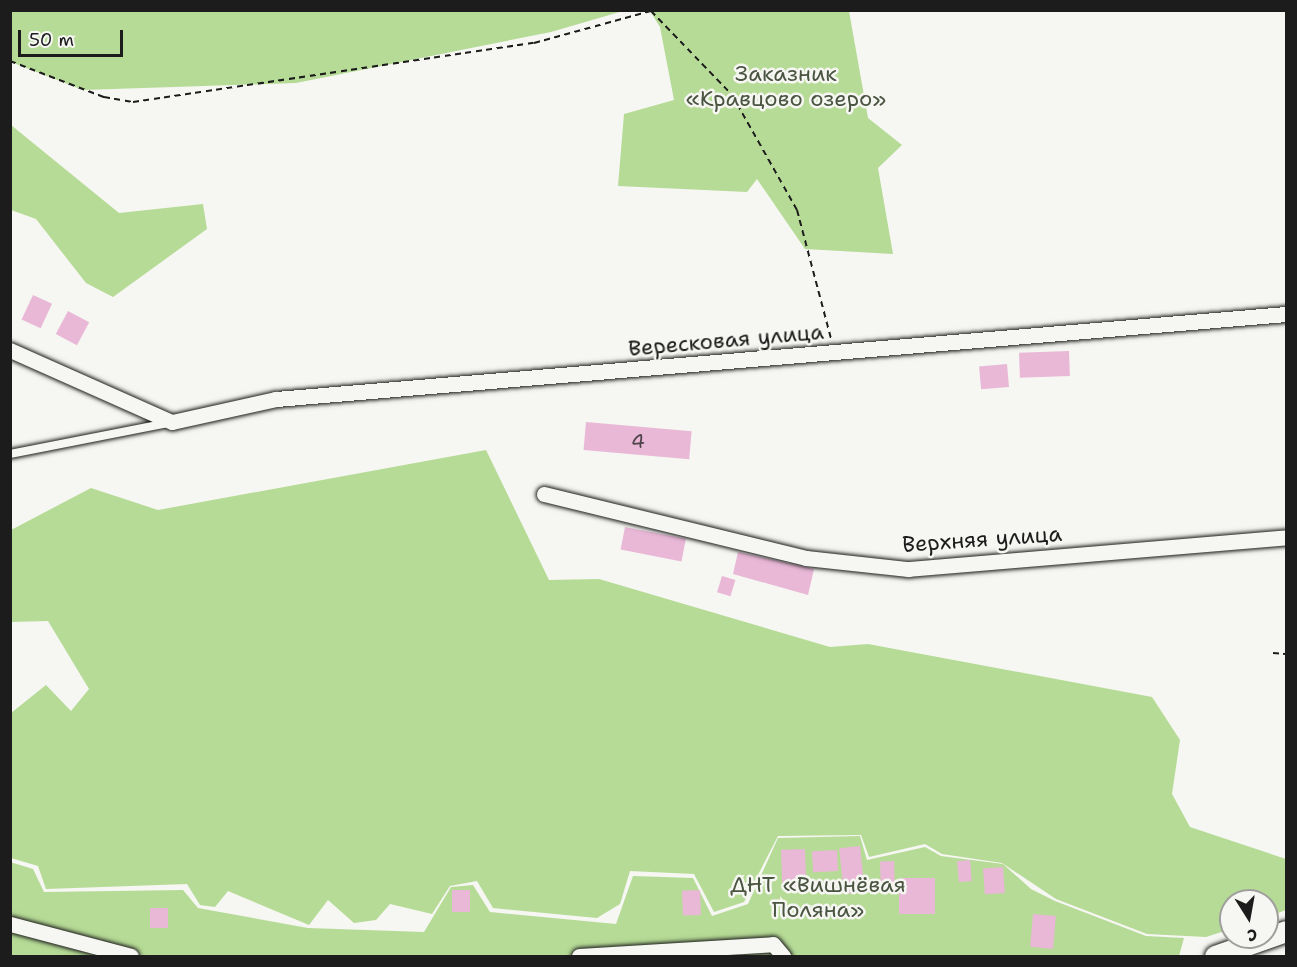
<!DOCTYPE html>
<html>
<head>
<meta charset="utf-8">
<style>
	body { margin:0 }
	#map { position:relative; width:1297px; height:967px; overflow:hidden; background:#f6f6f2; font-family:"Shantell Sans",sans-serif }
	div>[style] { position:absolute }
	.green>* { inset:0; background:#b6db96 }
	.building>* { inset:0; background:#e9b8d7; transform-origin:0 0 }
	.path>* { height:2px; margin-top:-1px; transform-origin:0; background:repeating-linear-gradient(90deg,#1c1c1c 0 6px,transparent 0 10.5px) }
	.roads { filter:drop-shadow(0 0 2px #1c1c1c) drop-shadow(0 0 2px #1c1c1c) }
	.service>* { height:8px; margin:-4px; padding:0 4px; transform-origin:4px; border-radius:4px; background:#f6f6f2 }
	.minor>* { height:15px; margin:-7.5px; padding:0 7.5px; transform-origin:7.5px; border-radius:7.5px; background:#f6f6f2 }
	.secondary>* { height:21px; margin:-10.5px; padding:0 10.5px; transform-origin:10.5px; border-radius:10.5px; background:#f6f6f2 }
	span { translate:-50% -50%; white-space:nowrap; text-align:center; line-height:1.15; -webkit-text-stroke:5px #f6f6f2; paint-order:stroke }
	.number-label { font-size:20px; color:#4f434b }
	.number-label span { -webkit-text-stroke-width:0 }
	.park-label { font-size:22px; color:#4a5541 }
	.street-label { font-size:22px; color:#1c1c1c }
	.frame { position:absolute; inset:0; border:12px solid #1c1c1c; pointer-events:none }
	.north { position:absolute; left:1219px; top:889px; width:60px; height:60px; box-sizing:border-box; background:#f6f6f2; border:2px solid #9f9f9c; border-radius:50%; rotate:169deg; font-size:16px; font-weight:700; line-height:24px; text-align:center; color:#1c1c1c }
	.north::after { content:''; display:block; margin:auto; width:21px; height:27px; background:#1c1c1c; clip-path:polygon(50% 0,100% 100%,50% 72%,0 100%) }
	.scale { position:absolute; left:18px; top:30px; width:105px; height:27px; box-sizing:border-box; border:3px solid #1c1c1c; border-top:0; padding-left:8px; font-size:18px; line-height:21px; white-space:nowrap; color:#1c1c1c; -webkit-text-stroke:4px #f6f6f2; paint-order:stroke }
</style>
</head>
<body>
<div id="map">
	<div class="green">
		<div style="clip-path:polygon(10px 11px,11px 10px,623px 11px,551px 32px,296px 83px,83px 90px,11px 62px)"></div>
		<div style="clip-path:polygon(650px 11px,849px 11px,868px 118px,902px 145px,878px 168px,893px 254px,805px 249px,757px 179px,747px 192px,618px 186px,624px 114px,674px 100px,660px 27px)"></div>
		<div style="clip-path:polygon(11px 125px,119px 213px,203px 204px,207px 229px,113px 297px,86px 283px,36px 219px,11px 210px)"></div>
		<div style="clip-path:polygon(486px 450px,549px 580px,599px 579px,830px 647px,868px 644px,1152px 697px,1180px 740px,1172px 794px,1190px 827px,1286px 859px,1286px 910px,1267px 917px,1267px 901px,1231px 901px,1231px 929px,1206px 937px,1147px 934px,1056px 899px,1002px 863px,942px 854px,925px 844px,869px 857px,861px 835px,778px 836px,744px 902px,714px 912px,694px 874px,630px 871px,620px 904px,597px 918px,493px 908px,477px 881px,450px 886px,432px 914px,390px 904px,376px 920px,354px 923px,328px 900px,309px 925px,228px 891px,215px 907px,200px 905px,187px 884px,46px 889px,38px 866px,11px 858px,11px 713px,46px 685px,71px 711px,89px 689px,48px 621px,11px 622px,11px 530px,91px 488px,158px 510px)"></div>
		<div style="clip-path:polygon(860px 836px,867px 860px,925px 847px,941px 856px,1003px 864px,1031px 889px,1055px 901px,1146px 936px,1184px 938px,1179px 956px,11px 956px,10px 862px,33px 869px,44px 892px,183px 890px,198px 908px,308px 928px,424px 932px,451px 887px,473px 885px,490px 912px,616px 924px,633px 876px,693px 878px,712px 916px,748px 904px,778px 838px)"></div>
	</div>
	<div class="building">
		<div style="left:33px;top:295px;width:21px;height:27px;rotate:25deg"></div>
		<div style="left:68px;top:311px;width:24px;height:26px;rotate:28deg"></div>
		<div style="left:1069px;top:351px;width:25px;height:50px;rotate:88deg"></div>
		<div style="left:1007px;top:364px;width:23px;height:28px;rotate:85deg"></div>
		<div style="left:586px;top:422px;width:106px;height:28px;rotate:5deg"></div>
		<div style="left:625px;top:527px;width:62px;height:23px;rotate:11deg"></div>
		<div style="clip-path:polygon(738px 552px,814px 569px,808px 595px,733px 574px)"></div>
		<div style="left:722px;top:576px;width:14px;height:17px;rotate:17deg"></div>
		<div style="left:860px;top:846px;width:46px;height:21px;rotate:84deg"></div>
		<div style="left:805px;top:849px;width:38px;height:24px;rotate:88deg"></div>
		<div style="left:837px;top:850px;width:21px;height:25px;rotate:87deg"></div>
		<div style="left:970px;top:860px;width:21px;height:13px;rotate:85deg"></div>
		<div style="left:894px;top:861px;width:28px;height:14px;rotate:88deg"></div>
		<div style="left:1003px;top:867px;width:26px;height:20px;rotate:86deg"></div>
		<div style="left:899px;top:878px;width:36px;height:36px"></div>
		<div style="left:452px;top:890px;width:18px;height:22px"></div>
		<div style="left:700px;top:890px;width:25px;height:18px;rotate:88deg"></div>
		<div style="left:150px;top:908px;width:18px;height:20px"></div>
		<div style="left:1033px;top:914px;width:23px;height:33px;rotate:5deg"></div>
	</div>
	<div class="path">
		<div style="left:651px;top:11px;width:117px;rotate:46deg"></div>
		<div style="left:732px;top:95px;width:132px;rotate:60.5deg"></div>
		<div style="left:797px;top:210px;width:133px;rotate:75.2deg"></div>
		<div style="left:10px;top:61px;width:101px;rotate:21deg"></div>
		<div style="left:104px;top:97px;width:29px;rotate:10deg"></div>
		<div style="left:133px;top:102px;width:405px;rotate:-8.4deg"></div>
		<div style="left:534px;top:43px;width:121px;rotate:-15.3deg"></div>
		<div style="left:1273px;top:653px;width:13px;rotate:4deg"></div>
	</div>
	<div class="roads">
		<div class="service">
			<div style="left:10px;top:454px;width:161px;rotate:-11.1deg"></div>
		</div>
		<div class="minor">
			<div style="left:10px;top:350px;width:177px;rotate:24deg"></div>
			<div style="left:172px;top:422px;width:107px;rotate:-12.5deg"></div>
			<div style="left:276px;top:399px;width:1014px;rotate:-4.81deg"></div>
			<div style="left:544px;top:494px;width:270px;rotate:13.7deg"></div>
			<div style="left:806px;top:558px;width:103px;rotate:6.2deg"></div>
			<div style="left:908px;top:569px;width:379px;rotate:-4.8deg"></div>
			<div style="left:10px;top:924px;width:125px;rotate:14.8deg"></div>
			<div style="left:579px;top:956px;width:194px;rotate:-3.5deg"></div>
			<div style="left:773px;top:944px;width:16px;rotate:50deg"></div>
		</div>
		<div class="secondary">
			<div style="left:1215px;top:956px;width:75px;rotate:-19.4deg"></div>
		</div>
	</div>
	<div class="number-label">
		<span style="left:638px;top:441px">4</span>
	</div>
	<div class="park-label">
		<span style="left:786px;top:86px">Заказник<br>«Кравцово озеро»</span>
		<span style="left:818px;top:897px">ДНТ «Вишнёвая<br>Поляна»</span>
	</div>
	<div class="street-label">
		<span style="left:726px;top:340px;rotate:-5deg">Вересковая улица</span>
		<span style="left:982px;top:539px;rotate:-4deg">Верхняя улица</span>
	</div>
	<div class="frame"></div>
	<div class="north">С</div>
	<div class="scale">50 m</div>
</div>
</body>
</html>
